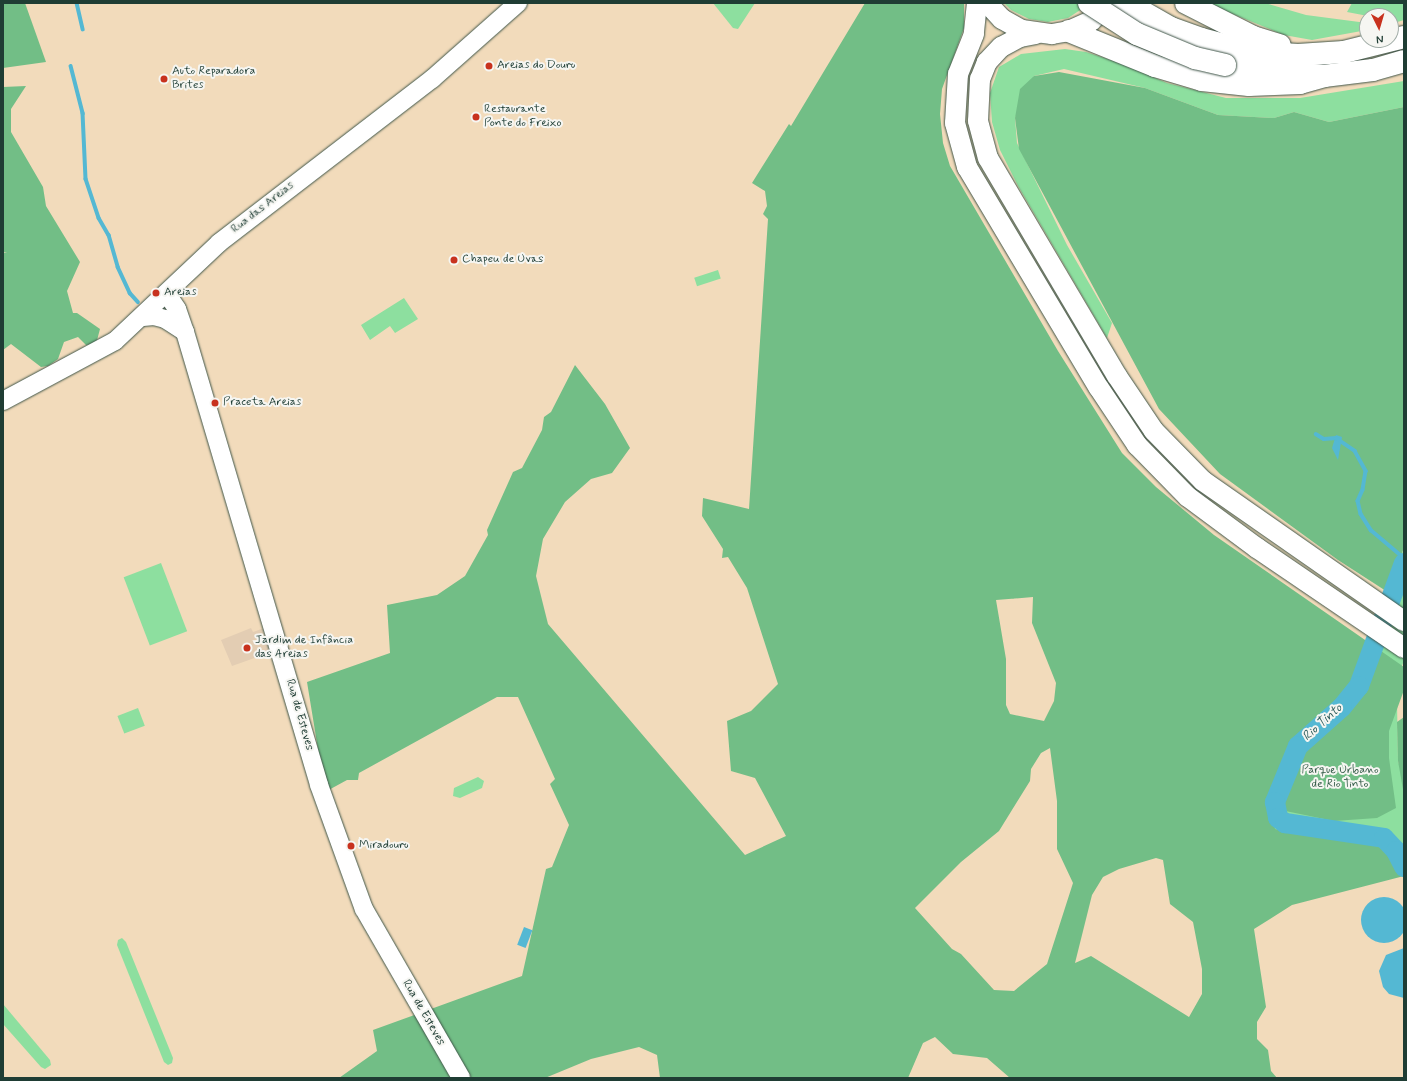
<!DOCTYPE html>
<html>
<head>
<meta charset="utf-8">
<style>
	body { margin:0 }
	#map { position:relative; width:1407px; height:1081px; overflow:hidden; background:#f2dbbb; font-family:Mynerve,sans-serif }
	div>[style] { position:absolute }
	.built>* { inset:0; background:#e3cdb3 }
	.green>* { inset:0; background:#8ddf9f; transform-origin:0 0 }
	.forest>* { inset:0; background:#72be86 }
	.water>* { inset:0; background:#54b8d3; transform-origin:0 0 }
	.round { border-radius:50% }
	.stream>* { height:3.5px; margin:-1.75px; padding:0 1.75px; transform-origin:1.75px; border-radius:1.75px; background:#54b8d3 }
	.river>* { height:20px; margin:-10px; padding:0 10px; transform-origin:10px; border-radius:10px; background:#54b8d3 }
	.roads { filter:drop-shadow(0 0 1px #3f5548) drop-shadow(0 0 1px #3f5548) }
	.secondary>* { height:18px; margin:-9px; padding:0 9px; transform-origin:9px; border-radius:9px; background:#fff }
	.primary>* { height:20px; margin:-10px; padding:0 10px; transform-origin:10px; border-radius:10px; background:#fff }
	.highway>* { height:22px; margin:-11px; padding:0 11px; transform-origin:11px; border-radius:11px; background:#fff }
	.bridges { filter:drop-shadow(0 0 1px #3f5548) drop-shadow(0 0 1px #3f5548) }
	.highway-bridge>* { height:22px; margin:-11px; padding:0 11px; transform-origin:11px; border-radius:11px; background:#fff }
	.dots>* { width:11px; height:11px; translate:-50% -50%; box-sizing:border-box; border:2px solid #f6f6f2; border-radius:50% }
	span { translate:-50% -50%; white-space:nowrap; text-align:center; line-height:1.15; -webkit-text-stroke:4px #f6f6f2; paint-order:stroke }
	.poi-label { font-size:12px; color:#1f3d34 }
	.left { translate:0 -50%; text-align:left }
	.street-label { font-size:12px; color:#1f3d34 }
	.park-label { font-size:12px; color:#355d49 }
	.water-label { font-size:13px; color:#2c5c5c; font-style:italic }
	.frame { position:absolute; inset:0; border:4px solid #1f3d34; pointer-events:none }
	.north { position:absolute; left:1359px; top:8px; width:40px; height:40px; box-sizing:border-box; background:#f6f6f2; border:1px solid #a0aca6; border-radius:50%; rotate:175deg; font-size:11px; font-weight:700; line-height:16px; text-align:center; color:#1f3d34 }
	.north::after { content:''; display:block; margin:auto; width:14px; height:18px; background:#c8321e; clip-path:polygon(50% 0,100% 100%,50% 72%,0 100%) }
</style>
</head>
<body>
<div id="map">
	<div class="built">
		<div style="clip-path:polygon(251px 628px,253px 632px,264px 628px,271px 652px,232px 666px,221px 640px)"></div>
	</div>
	<div class="green">
		<div style="clip-path:polygon(713px 3px,755px 3px,738px 29px,733px 28px)"></div>
		<div style="clip-path:polygon(1004px 3px,1091px 3px,1068px 18px,1048px 22px,1029px 19px,1011px 10px)"></div>
		<div style="clip-path:polygon(1206px 3px,1265px 3px,1306px 15px,1367px 23px,1367px 30px,1312px 40px,1284px 35px)"></div>
		<div style="clip-path:polygon(1352px 3px,1404px 3px,1404px 20px,1394px 23px,1391px 16px,1368px 16px,1347px 12px)"></div>
		<div style="clip-path:polygon(1065px 49px,1086px 52px,1120px 63px,1167px 83px,1226px 98px,1300px 98px,1404px 81px,1404px 107px,1329px 122px,1294px 112px,1274px 118px,1218px 115px,1145px 88px,1064px 69px,1034px 76px,1015px 118px,1017px 143px,1067px 245px,1112px 323px,1107px 338px,1018px 186px,1000px 150px,992px 122px,990px 93px,999px 67px,1021px 54px)"></div>
		<div style="left:718px;top:270px;width:9px;height:25px;rotate:72deg"></div>
		<div style="clip-path:polygon(404px 298px,418px 319px,395px 333px,390px 326px,370px 340px,361px 325px)"></div>
		<div style="clip-path:polygon(1404px 548px,1404px 660px,1399px 675px,1397px 701px,1398px 761px,1404px 780px,1404px 877px,1391px 855px,1379px 843px,1274px 829px,1269px 797px,1353px 682px,1376px 616px)"></div>
		<div style="left:161px;top:563px;width:73px;height:40px;rotate:69deg"></div>
		<div style="left:138px;top:708px;width:19px;height:22px;rotate:69deg"></div>
		<div style="clip-path:polygon(478px 777px,484px 781px,482px 788px,460px 798px,453px 796px,454px 788px)"></div>
		<div style="clip-path:polygon(122px 938px,126px 942px,173px 1058px,172px 1063px,168px 1065px,164px 1062px,117px 945px,118px 940px)"></div>
		<div style="clip-path:polygon(3px 1004px,50px 1060px,51px 1065px,45px 1069px,41px 1067px,3px 1024px)"></div>
	</div>
	<div class="forest">
		<div style="clip-path:polygon(3px 3px,25px 3px,46px 62px,3px 68px)"></div>
		<div style="clip-path:polygon(evenodd,865px 3px,964px 3px,964px 28px,942px 89px,940px 114px,943px 143px,950px 166px,1058px 351px,1122px 453px,1156px 487px,1214px 535px,1404px 667px,1404px 690px,1389px 731px,1389px 758px,1396px 808px,1377px 818px,1334px 821px,1271px 808px,1275px 829px,1379px 843px,1404px 876px,1292px 905px,1254px 929px,1266px 1007px,1257px 1022px,1257px 1039px,1268px 1050px,1271px 1071px,1277px 1078px,1010px 1078px,987px 1058px,953px 1054px,935px 1037px,923px 1043px,908px 1078px,660px 1078px,657px 1055px,639px 1047px,591px 1059px,545px 1078px,339px 1078px,377px 1051px,373px 1030px,522px 976px,546px 869px,552px 867px,569px 825px,550px 784px,555px 779px,518px 697px,497px 697px,359px 773px,358px 780px,347px 780px,325px 792px,307px 682px,390px 653px,387px 605px,437px 595px,465px 576px,488px 535px,487px 530px,513px 472px,522px 468px,542px 430px,544px 417px,551px 412px,575px 365px,605px 404px,630px 448px,612px 473px,591px 479px,565px 502px,543px 539px,536px 576px,548px 624px,745px 855px,786px 836px,755px 778px,731px 771px,727px 721px,751px 711px,778px 684px,747px 588px,728px 557px,722px 558px,723px 549px,702px 516px,703px 498px,749px 509px,768px 219px,763px 214px,767px 206px,765px 191px,752px 183px,789px 124px,791px 126px,865px 3px,1033px 597px,1032px 623px,1056px 683px,1054px 701px,1044px 721px,1010px 714px,1006px 705px,1006px 659px,996px 600px,1033px 597px,865px 3px,1050px 748px,1057px 801px,1057px 849px,1073px 883px,1047px 964px,1014px 991px,994px 990px,961px 954px,952px 949px,915px 908px,961px 862px,999px 831px,1030px 781px,1031px 769px,1041px 753px,1050px 748px,865px 3px,1156px 858px,1163px 860px,1170px 904px,1193px 922px,1202px 969px,1202px 994px,1189px 1017px,1091px 956px,1075px 963px,1092px 895px,1103px 877px,1119px 869px,1156px 858px)"></div>
		<div style="clip-path:polygon(1059px 72px,1145px 88px,1218px 115px,1274px 118px,1294px 112px,1329px 122px,1404px 107px,1404px 548px,1386px 591px,1338px 560px,1220px 474px,1159px 409px,1019px 149px,1015px 118px,1020px 89px,1034px 76px)"></div>
		<div style="clip-path:polygon(26px 86px,11px 109px,11px 132px,43px 187px,46px 206px,80px 262px,67px 291px,73px 313px,77px 313px,100px 329px,96px 344px,86px 345px,78px 337px,64px 342px,58px 359px,48px 366px,41px 367px,11px 344px,3px 350px,3px 253px,7px 252px,3px 252px,3px 87px)"></div>
		<div style="clip-path:polygon(1404px 717px,1404px 795px,1398px 761px,1397px 722px)"></div>
	</div>
	<div class="water">
		<div style="clip-path:polygon(1336px 435px,1342px 437px,1338px 460px,1332px 448px)"></div>
		<div class="round" style="left:1361px;top:897px;width:46px;height:46px"></div>
		<div style="left:524px;top:927px;width:9px;height:19px;rotate:21deg"></div>
		<div style="clip-path:polygon(1404px 948px,1404px 998px,1389px 994px,1383px 987px,1379px 971px,1386px 955px)"></div>
	</div>
	<div class="stream">
		<div style="left:77px;top:3px;width:27px;rotate:77deg"></div>
		<div style="left:71px;top:66px;width:49px;rotate:75.7deg"></div>
		<div style="left:83px;top:113px;width:66px;rotate:87.4deg"></div>
		<div style="left:86px;top:179px;width:41px;rotate:71.6deg"></div>
		<div style="left:99px;top:218px;width:20px;rotate:60deg"></div>
		<div style="left:109px;top:235px;width:33px;rotate:74deg"></div>
		<div style="left:118px;top:267px;width:29px;rotate:65deg"></div>
		<div style="left:130px;top:293px;width:12px;rotate:48deg"></div>
		<div style="left:1316px;top:434px;width:9px;rotate:32deg"></div>
		<div style="left:1324px;top:439px;width:12px;rotate:-5deg"></div>
		<div style="left:1336px;top:438px;width:23px;rotate:34deg"></div>
		<div style="left:1355px;top:451px;width:23px;rotate:61deg"></div>
		<div style="left:1366px;top:471px;width:19px;rotate:99deg"></div>
		<div style="left:1363px;top:490px;width:12px;rotate:114deg"></div>
		<div style="left:1358px;top:501px;width:13px;rotate:77deg"></div>
		<div style="left:1361px;top:514px;width:19px;rotate:58deg"></div>
		<div style="left:1371px;top:530px;width:43px;rotate:40.3deg"></div>
	</div>
	<div class="river">
		<div style="left:1404px;top:563px;width:131px;rotate:110.1deg"></div>
		<div style="left:1359px;top:686px;width:27px;rotate:129deg"></div>
		<div style="left:1342px;top:707px;width:59px;rotate:138.4deg"></div>
		<div style="left:1298px;top:746px;width:61px;rotate:112.3deg"></div>
		<div style="left:1275px;top:802px;width:16px;rotate:79deg"></div>
		<div style="left:1278px;top:818px;width:9px;rotate:36deg"></div>
		<div style="left:1285px;top:823px;width:100px;rotate:8.6deg"></div>
		<div style="left:1384px;top:838px;width:18px;rotate:47deg"></div>
		<div style="left:1396px;top:851px;width:18px;rotate:63deg"></div>
	</div>
	<div class="roads">
		<div class="secondary">
			<div style="left:167px;top:294px;width:18px;rotate:56deg"></div>
			<div style="left:177px;top:309px;width:24px;rotate:71deg"></div>
			<div style="left:185px;top:332px;width:472px;rotate:73.5deg"></div>
			<div style="left:319px;top:785px;width:132px;rotate:70.1deg"></div>
			<div style="left:364px;top:909px;width:195px;rotate:60.1deg"></div>
			<div style="left:143px;top:317px;width:11px;rotate:-5deg"></div>
			<div style="left:154px;top:316px;width:11px;rotate:15deg"></div>
			<div style="left:165px;top:319px;width:24px;rotate:33deg"></div>
			<div style="left:3px;top:401px;width:127px;rotate:-28.2deg"></div>
			<div style="left:115px;top:341px;width:143px;rotate:-43.3deg"></div>
			<div style="left:219px;top:243px;width:269px;rotate:-37.6deg"></div>
			<div style="left:432px;top:79px;width:115px;rotate:-41.5deg"></div>
		</div>
		<div class="primary">
			<div style="left:977px;top:3px;width:31px;rotate:96deg"></div>
			<div style="left:974px;top:34px;width:43px;rotate:111.8deg"></div>
			<div style="left:958px;top:74px;width:49px;rotate:93.5deg"></div>
			<div style="left:955px;top:123px;width:46px;rotate:74.7deg"></div>
			<div style="left:967px;top:167px;width:257px;rotate:59.2deg"></div>
			<div style="left:1099px;top:388px;width:69px;rotate:56.3deg"></div>
			<div style="left:1137px;top:445px;width:73px;rotate:45.6deg"></div>
			<div style="left:1188px;top:497px;width:86px;rotate:36.5deg"></div>
			<div style="left:1257px;top:548px;width:178px;rotate:34.2deg"></div>
			<div style="left:987px;top:3px;width:22px;rotate:47deg"></div>
			<div style="left:1002px;top:19px;width:23px;rotate:29deg"></div>
			<div style="left:1022px;top:30px;width:30px;rotate:8deg"></div>
			<div style="left:1052px;top:34px;width:17px;rotate:-10deg"></div>
			<div style="left:1069px;top:31px;width:24px;rotate:-24deg"></div>
			<div style="left:1091px;top:21px;width:25px;rotate:-45deg"></div>
			<div style="left:1036px;top:34px;width:16px;rotate:169deg"></div>
			<div style="left:1020px;top:37px;width:21px;rotate:152deg"></div>
			<div style="left:1001px;top:47px;width:21px;rotate:133deg"></div>
			<div style="left:987px;top:62px;width:18px;rotate:112deg"></div>
			<div style="left:980px;top:79px;width:42px;rotate:92.7deg"></div>
			<div style="left:978px;top:121px;width:38px;rotate:75deg"></div>
			<div style="left:988px;top:158px;width:253px;rotate:59.4deg"></div>
			<div style="left:1117px;top:376px;width:66px;rotate:56.1deg"></div>
			<div style="left:1154px;top:431px;width:70px;rotate:45.6deg"></div>
			<div style="left:1203px;top:481px;width:245px;rotate:34.9deg"></div>
		</div>
		<div class="highway">
			<div style="left:1127px;top:3px;width:51px;rotate:29.6deg"></div>
			<div style="left:1171px;top:28px;width:32px;rotate:20deg"></div>
			<div style="left:1201px;top:39px;width:52px;rotate:14.6deg"></div>
			<div style="left:1251px;top:52px;width:47px;rotate:3.7deg"></div>
			<div style="left:1298px;top:55px;width:46px;rotate:-3.7deg"></div>
			<div style="left:1344px;top:52px;width:62px;rotate:-14deg"></div>
			<div style="left:1186px;top:3px;width:75px;rotate:26.9deg"></div>
			<div style="left:1253px;top:37px;width:28px;rotate:17deg"></div>
			<div style="left:1069px;top:31px;width:93px;rotate:22.1deg"></div>
			<div style="left:1155px;top:66px;width:49px;rotate:16.6deg"></div>
			<div style="left:1202px;top:80px;width:47px;rotate:6.1deg"></div>
			<div style="left:1249px;top:85px;width:51px;rotate:-2.2deg"></div>
			<div style="left:1300px;top:83px;width:25px;rotate:-16deg"></div>
			<div style="left:1225px;top:65px;width:47px;rotate:8.7deg"></div>
			<div style="left:1271px;top:72px;width:53px;rotate:4.3deg"></div>
			<div style="left:1324px;top:76px;width:49px;rotate:-7deg"></div>
			<div style="left:1373px;top:70px;width:32px;rotate:-16deg"></div>
		</div>
	</div>
	<div class="bridges">
		<div class="highway-bridge">
			<div style="left:1089px;top:3px;width:57px;rotate:32.9deg"></div>
			<div style="left:1137px;top:34px;width:63px;rotate:22.5deg"></div>
			<div style="left:1195px;top:58px;width:31px;rotate:13deg"></div>
		</div>
	</div>
	<div class="dots">
		<div style="left:489px;top:66px;background:#c8321e"></div>
		<div style="left:164px;top:79px;background:#c8321e"></div>
		<div style="left:476px;top:117px;background:#c8321e"></div>
		<div style="left:454px;top:260px;background:#c8321e"></div>
		<div style="left:156px;top:293px;background:#c8321e"></div>
		<div style="left:215px;top:403px;background:#c8321e"></div>
		<div style="left:247px;top:648px;background:#c8321e"></div>
		<div style="left:351px;top:846px;background:#c8321e"></div>
	</div>
	<div class="poi-label">
		<span class="left" style="left:497px;top:66px">Areias do Douro</span>
		<span class="left" style="left:172px;top:79px">Auto Reparadora<br>Brites</span>
		<span class="left" style="left:484px;top:117px">Restaurante<br>Ponte do Freixo</span>
		<span class="left" style="left:462px;top:260px">Chapeu de Uvas</span>
		<span class="left" style="left:164px;top:293px">Areias</span>
		<span class="left" style="left:223px;top:403px">Praceta Areias</span>
		<span class="left" style="left:255px;top:648px">Jardim de Infância<br>das Areias</span>
		<span class="left" style="left:359px;top:846px">Miradouro</span>
	</div>
	<div class="street-label">
		<span style="left:263px;top:208px;rotate:-38deg">Rua das Areias</span>
		<span style="left:299px;top:715px;rotate:74deg">Rua de Esteves</span>
		<span style="left:423px;top:1013px;rotate:60deg">Rua de Esteves</span>
	</div>
	<div class="park-label">
		<span style="left:1340px;top:778px">Parque Urbano<br>de Rio Tinto</span>
	</div>
	<div class="water-label">
		<span style="left:1323px;top:723px;rotate:-42deg">Rio Tinto</span>
	</div>
	<div class="frame"></div>
	<div class="north">N</div>
</div>
</body>
</html>
